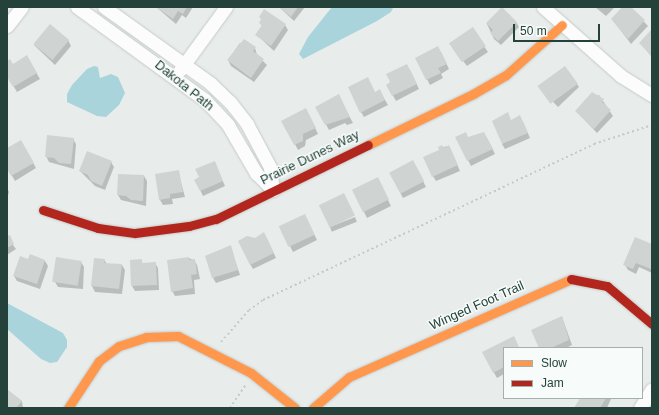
<!DOCTYPE html>
<html>
<head>
<meta charset="utf-8">
<style>
	body { margin:0 }
	#map { position:relative; width:659px; height:415px; overflow:hidden; background:#e8edeb; font-family:Helvetica,sans-serif }
	div>[style] { position:absolute }
	.water>* { inset:0; background:#a9d4db }
	.shadow>* { inset:0; background:#0003; transform-origin:0 0 }
	.building>* { inset:0; background:#cfd4d2; transform-origin:0 0 }
	.path>* { height:2px; margin-top:-1px; transform-origin:0; background:repeating-linear-gradient(90deg,#c3ccca 0 2px,transparent 0 5px) }
	.roads { filter:drop-shadow(0 0 1px #c5cac8) drop-shadow(0 0 1px #c5cac8) }
	.street>* { height:13px; margin:-6.5px; padding:0 6.5px; transform-origin:6.5px; border-radius:6.5px; background:#fcfcfc }
	.slow>* { height:9px; margin:-4.5px; padding:0 4.5px; transform-origin:4.5px; border-radius:4.5px; background:#ff974d }
	.jam>* { height:9px; margin:-4.5px; padding:0 4.5px; transform-origin:4.5px; border-radius:4.5px; background:#b3261e }
	span { translate:-50% -50%; white-space:nowrap; text-align:center; line-height:1.15; -webkit-text-stroke:3px #f7fbf9; paint-order:stroke }
	.street-label { font-size:13px; color:#24423a }
	.frame { position:absolute; inset:0; border:8px solid #24423a; pointer-events:none }
	.legend { position:absolute; left:503px; top:347px; width:140px; height:52px; box-sizing:border-box; background:#f7fbf9; border:1px solid #a3b1ad; margin:0; padding:5px 7px; list-style:none; font-size:12px; color:#24423a }
	.legend li { display:flex; align-items:center; gap:8px; height:20px }
	.legend b { width:20px; border:1px solid #a3b1ad }
	.scale { position:absolute; left:513px; top:24px; width:87px; height:18px; box-sizing:border-box; border:2px solid #24423a; border-top:0; padding-left:5px; font-size:12px; line-height:14px; white-space:nowrap; color:#24423a; -webkit-text-stroke:3px #f7fbf9; paint-order:stroke }
</style>
</head>
<body>
<div id="map">
	<div class="water">
		<div style="clip-path:polygon(332px 7px,392px 7px,393px 8px,391px 12px,377px 21px,303px 59px,299px 54px,308px 37px)"></div>
		<div style="clip-path:polygon(94px 66px,98px 67px,100px 78px,111px 74px,118px 77px,125px 93px,119px 105px,106px 117px,97px 116px,67px 102px,67px 94px,72px 85px,87px 69px)"></div>
		<div style="clip-path:polygon(7px 303px,63px 333px,67px 340px,67px 347px,57px 362px,50px 363px,41px 359px,7px 329px)"></div>
	</div>
	<div class="shadow">
		<div style="clip-path:polygon(156px 7px,193px 7px,186px 18px,182px 15px,176px 24px)"></div>
		<div style="clip-path:polygon(279px 7px,305px 7px,294px 21px)"></div>
		<div style="clip-path:polygon(595px 7px,615px 7px,606px 16px)"></div>
		<div style="clip-path:polygon(623px 7px,630px 7px,648px 26px,631px 44px,612px 19px)"></div>
		<div style="clip-path:polygon(516px 22px,519px 27px,501px 45px,494px 39px,487px 24px)"></div>
		<div style="clip-path:polygon(260px 23px,285px 25px,288px 30px,274px 51px,257px 35px,262px 26px)"></div>
		<div style="clip-path:polygon(472px 29px,488px 52px,467px 66px,454px 49px)"></div>
		<div style="clip-path:polygon(652px 30px,652px 57px,640px 43px)"></div>
		<div style="clip-path:polygon(68px 40px,71px 46px,55px 65px,34px 45px)"></div>
		<div style="clip-path:polygon(240px 43px,255px 48px,257px 55px,267px 65px,254px 82px,231px 66px,228px 60px)"></div>
		<div style="clip-path:polygon(441px 52px,449px 69px,441px 74px,443px 78px,430px 85px,416px 58px)"></div>
		<div style="clip-path:polygon(27px 57px,40px 79px,17px 92px,7px 75px,7px 62px,13px 65px)"></div>
		<div style="clip-path:polygon(565px 67px,579px 87px,558px 107px,542px 90px)"></div>
		<div style="clip-path:polygon(410px 70px,419px 89px,396px 101px,387px 85px)"></div>
		<div style="clip-path:polygon(379px 90px,388px 105px,364px 117px,361px 112px)"></div>
		<div style="clip-path:polygon(599px 95px,613px 116px,597px 133px,576px 111px)"></div>
		<div style="clip-path:polygon(341px 101px,353px 123px,347px 125px,345px 123px,329px 130px,317px 108px)"></div>
		<div style="clip-path:polygon(309px 115px,318px 134px,306px 140px,305px 146px,298px 150px,283px 121px)"></div>
		<div style="clip-path:polygon(523px 122px,530px 138px,505px 149px,502px 144px)"></div>
		<div style="clip-path:polygon(468px 138px,487px 138px,495px 154px,471px 166px,468px 160px)"></div>
		<div style="clip-path:polygon(73px 139px,76px 144px,74px 169px,49px 162px,46px 156px)"></div>
		<div style="clip-path:polygon(21px 141px,36px 168px,15px 181px,7px 167px,7px 149px)"></div>
		<div style="clip-path:polygon(449px 146px,460px 171px,436px 181px,433px 176px,441px 151px,439px 148px)"></div>
		<div style="clip-path:polygon(111px 162px,114px 167px,105px 190px,95px 186px,80px 171px)"></div>
		<div style="clip-path:polygon(416px 167px,426px 187px,403px 198px,390px 173px)"></div>
		<div style="clip-path:polygon(217px 168px,225px 186px,203px 196px,200px 190px)"></div>
		<div style="clip-path:polygon(178px 171px,185px 197px,172px 199px,173px 204px,163px 205px,160px 200px)"></div>
		<div style="clip-path:polygon(144px 176px,147px 181px,146px 206px,121px 200px,118px 195px)"></div>
		<div style="clip-path:polygon(380px 184px,391px 206px,367px 218px,353px 190px)"></div>
		<div style="clip-path:polygon(7px 188px,9px 192px,7px 199px)"></div>
		<div style="left:355px;top:217px;width:5px;height:27px;rotate:68deg"></div>
		<div style="clip-path:polygon(308px 222px,317px 240px,293px 252px,281px 228px)"></div>
		<div style="clip-path:polygon(7px 237px,16px 249px,7px 255px)"></div>
		<div style="clip-path:polygon(255px 239px,267px 239px,276px 258px,253px 269px,250px 264px)"></div>
		<div style="clip-path:polygon(636px 239px,652px 246px,652px 273px,639px 267px,636px 274px,628px 270px,625px 265px)"></div>
		<div style="clip-path:polygon(230px 246px,240px 275px,216px 283px,213px 278px)"></div>
		<div style="clip-path:polygon(188px 258px,194px 260px,197px 265px,200px 279px,194px 280px,195px 294px,175px 296px,172px 291px)"></div>
		<div style="clip-path:polygon(95px 259px,104px 260px,107px 264px,122px 265px,125px 270px,122px 294px,95px 292px,92px 286px)"></div>
		<div style="clip-path:polygon(29px 260px,45px 261px,48px 266px,40px 289px,17px 281px,14px 276px)"></div>
		<div style="clip-path:polygon(141px 260px,143px 264px,155px 263px,158px 268px,159px 290px,135px 291px,132px 286px,131px 261px)"></div>
		<div style="clip-path:polygon(81px 262px,84px 267px,83px 289px,58px 287px,55px 282px)"></div>
		<div style="clip-path:polygon(562px 317px,572px 345px,566px 348px,540px 348px)"></div>
		<div style="clip-path:polygon(516px 342px,518px 348px,504px 348px,504px 374px,497px 378px,483px 353px)"></div>
		<div style="clip-path:polygon(7px 390px,22px 401px,23px 408px,7px 408px)"></div>
		<div style="clip-path:polygon(581px 398px,610px 398px,611px 399px,607px 408px,575px 408px)"></div>
	</div>
	<div class="building">
		<div style="clip-path:polygon(156px 7px,187px 7px,183px 14px,178px 11px,173px 19px)"></div>
		<div style="clip-path:polygon(279px 7px,298px 7px,291px 17px)"></div>
		<div style="clip-path:polygon(502px 7px,517px 22px,498px 41px,490px 33px,493px 30px,486px 23px)"></div>
		<div style="clip-path:polygon(622px 7px,631px 7px,645px 20px,628px 39px,611px 19px)"></div>
		<div style="clip-path:polygon(264px 9px,286px 24px,271px 46px,255px 35px,262px 25px,259px 23px,261px 19px,259px 17px)"></div>
		<div style="left:50px;top:24px;width:25px;height:26px;rotate:40deg"></div>
		<div style="left:473px;top:27px;width:23px;height:29px;rotate:56deg"></div>
		<div style="clip-path:polygon(652px 29px,652px 56px,639px 43px)"></div>
		<div style="clip-path:polygon(244px 39px,256px 47px,253px 51px,264px 59px,251px 78px,227px 60px)"></div>
		<div style="clip-path:polygon(438px 46px,447px 64px,438px 68px,441px 73px,426px 80px,415px 58px)"></div>
		<div style="clip-path:polygon(27px 55px,37px 73px,13px 87px,7px 77px,7px 61px,10px 59px,13px 64px)"></div>
		<div style="clip-path:polygon(407px 64px,417px 84px,392px 96px,386px 85px,390px 82px,386px 74px)"></div>
		<div style="left:565px;top:66px;width:22px;height:34px;rotate:54deg"></div>
		<div style="clip-path:polygon(368px 77px,375px 92px,380px 89px,385px 100px,360px 113px,348px 87px)"></div>
		<div style="clip-path:polygon(592px 92px,604px 99px,602px 102px,611px 110px,594px 129px,575px 111px)"></div>
		<div style="clip-path:polygon(339px 94px,350px 117px,325px 125px,315px 107px)"></div>
		<div style="clip-path:polygon(306px 108px,316px 128px,303px 134px,303px 141px,294px 145px,281px 121px)"></div>
		<div style="clip-path:polygon(508px 112px,511px 120px,520px 115px,528px 133px,502px 144px,492px 121px)"></div>
		<div style="clip-path:polygon(466px 132px,468px 137px,484px 132px,493px 149px,467px 161px,455px 137px)"></div>
		<div style="clip-path:polygon(47px 135px,74px 138px,71px 164px,59px 163px,54px 158px,45px 157px)"></div>
		<div style="clip-path:polygon(21px 140px,34px 163px,11px 176px,7px 169px,7px 148px)"></div>
		<div style="clip-path:polygon(442px 145px,444px 148px,449px 145px,458px 165px,432px 177px,423px 157px,439px 150px,438px 147px)"></div>
		<div style="clip-path:polygon(87px 151px,112px 161px,102px 186px,91px 181px,88px 175px,79px 171px)"></div>
		<div style="left:413px;top:160px;width:24px;height:27px;rotate:62deg"></div>
		<div style="clip-path:polygon(215px 161px,223px 181px,200px 191px,194px 180px,199px 177px,195px 169px)"></div>
		<div style="clip-path:polygon(179px 170px,183px 192px,170px 194px,170px 198px,159px 200px,155px 174px)"></div>
		<div style="clip-path:polygon(118px 174px,144px 175px,143px 201px,131px 200px,126px 196px,117px 195px)"></div>
		<div style="left:378px;top:177px;width:25px;height:29px;rotate:64deg"></div>
		<div style="left:344px;top:193px;width:25px;height:28px;rotate:64deg"></div>
		<div style="left:305px;top:214px;width:23px;height:29px;rotate:65deg"></div>
		<div style="clip-path:polygon(264px 232px,274px 253px,250px 265px,238px 241px,247px 236px,255px 238px)"></div>
		<div style="clip-path:polygon(10px 235px,14px 244px,7px 248px,7px 236px)"></div>
		<div style="clip-path:polygon(635px 237px,652px 244px,651px 269px,636px 263px,633px 269px,623px 265px)"></div>
		<div style="clip-path:polygon(231px 245px,238px 270px,212px 278px,205px 256px)"></div>
		<div style="clip-path:polygon(30px 254px,45px 260px,37px 284px,13px 276px,20px 256px,28px 259px)"></div>
		<div style="left:56px;top:257px;width:26px;height:25px;rotate:9deg"></div>
		<div style="clip-path:polygon(189px 257px,189px 260px,195px 259px,197px 274px,191px 275px,193px 288px,171px 292px,167px 260px)"></div>
		<div style="clip-path:polygon(94px 258px,105px 259px,104px 263px,122px 264px,119px 289px,91px 286px)"></div>
		<div style="clip-path:polygon(142px 259px,142px 263px,156px 262px,157px 285px,131px 286px,130px 260px)"></div>
		<div style="clip-path:polygon(562px 316px,569px 340px,551px 348px,539px 348px,531px 330px)"></div>
		<div style="clip-path:polygon(514px 336px,519px 347px,504px 348px,504px 367px,493px 373px,482px 352px)"></div>
		<div style="clip-path:polygon(7px 389px,22px 401px,16px 408px,7px 408px)"></div>
		<div style="clip-path:polygon(580px 398px,606px 398px,600px 408px,574px 408px)"></div>
	</div>
	<div class="path">
		<div style="left:221px;top:342px;width:43px;rotate:-48.8deg"></div>
		<div style="left:249px;top:310px;width:17px;rotate:-36deg"></div>
		<div style="left:263px;top:300px;width:366px;rotate:-25.2deg"></div>
		<div style="left:594px;top:144px;width:61px;rotate:-18.1deg"></div>
		<div style="left:230px;top:408px;width:27px;rotate:-56deg"></div>
	</div>
	<div class="roads">
		<div class="street">
			<div style="left:77px;top:7px;width:158px;rotate:36deg"></div>
			<div style="left:205px;top:100px;width:34px;rotate:47deg"></div>
			<div style="left:228px;top:125px;width:56px;rotate:59.7deg"></div>
			<div style="left:256px;top:173px;width:24px;rotate:45deg"></div>
			<div style="left:104px;top:7px;width:130px;rotate:35.6deg"></div>
			<div style="left:210px;top:83px;width:28px;rotate:44deg"></div>
			<div style="left:230px;top:102px;width:28px;rotate:52deg"></div>
			<div style="left:247px;top:124px;width:49px;rotate:61.9deg"></div>
			<div style="left:270px;top:167px;width:23px;rotate:83deg"></div>
			<div style="left:543px;top:7px;width:104px;rotate:41.5deg"></div>
			<div style="left:621px;top:76px;width:36px;rotate:32deg"></div>
			<div style="left:7px;top:26px;width:24px;rotate:-52deg"></div>
			<div style="left:180px;top:70px;width:78px;rotate:-53.9deg"></div>
			<div style="left:640px;top:408px;width:22px;rotate:-58deg"></div>
		</div>
		<div class="slow">
			<div style="left:368px;top:145px;width:117px;rotate:-25.9deg"></div>
			<div style="left:473px;top:94px;width:38px;rotate:-30deg"></div>
			<div style="left:506px;top:75px;width:75px;rotate:-41.8deg"></div>
			<div style="left:68px;top:408px;width:56px;rotate:-56.6deg"></div>
			<div style="left:99px;top:361px;width:25px;rotate:-37deg"></div>
			<div style="left:119px;top:346px;width:28px;rotate:-18deg"></div>
			<div style="left:146px;top:337px;width:32px;rotate:-2deg"></div>
			<div style="left:178px;top:336px;width:82px;rotate:26.9deg"></div>
			<div style="left:251px;top:373px;width:56px;rotate:38.5deg"></div>
			<div style="left:313px;top:408px;width:48px;rotate:-40.7deg"></div>
			<div style="left:349px;top:377px;width:243px;rotate:-23.8deg"></div>
		</div>
		<div class="jam">
			<div style="left:43px;top:210px;width:58px;rotate:18.1deg"></div>
			<div style="left:98px;top:228px;width:37px;rotate:8deg"></div>
			<div style="left:135px;top:233px;width:54px;rotate:-7.4deg"></div>
			<div style="left:189px;top:226px;width:28px;rotate:-15deg"></div>
			<div style="left:216px;top:219px;width:169px;rotate:-26deg"></div>
			<div style="left:571px;top:279px;width:37px;rotate:11deg"></div>
			<div style="left:607px;top:286px;width:59px;rotate:40.2deg"></div>
		</div>
	</div>
	<div class="street-label">
		<span style="left:184px;top:86px;rotate:39deg">Dakota Path</span>
		<span style="left:310px;top:158px;rotate:-26deg">Prairie Dunes Way</span>
		<span style="left:477px;top:306px;rotate:-24deg">Winged Foot Trail</span>
	</div>
	<div class="frame"></div>
	<ul class="legend">
	<li><b style="height:5px;background:#ff974d"></b>Slow</li>
	<li><b style="height:5px;background:#b3261e"></b>Jam</li>
	</ul>
	<div class="scale">50 m</div>
</div>
</body>
</html>
